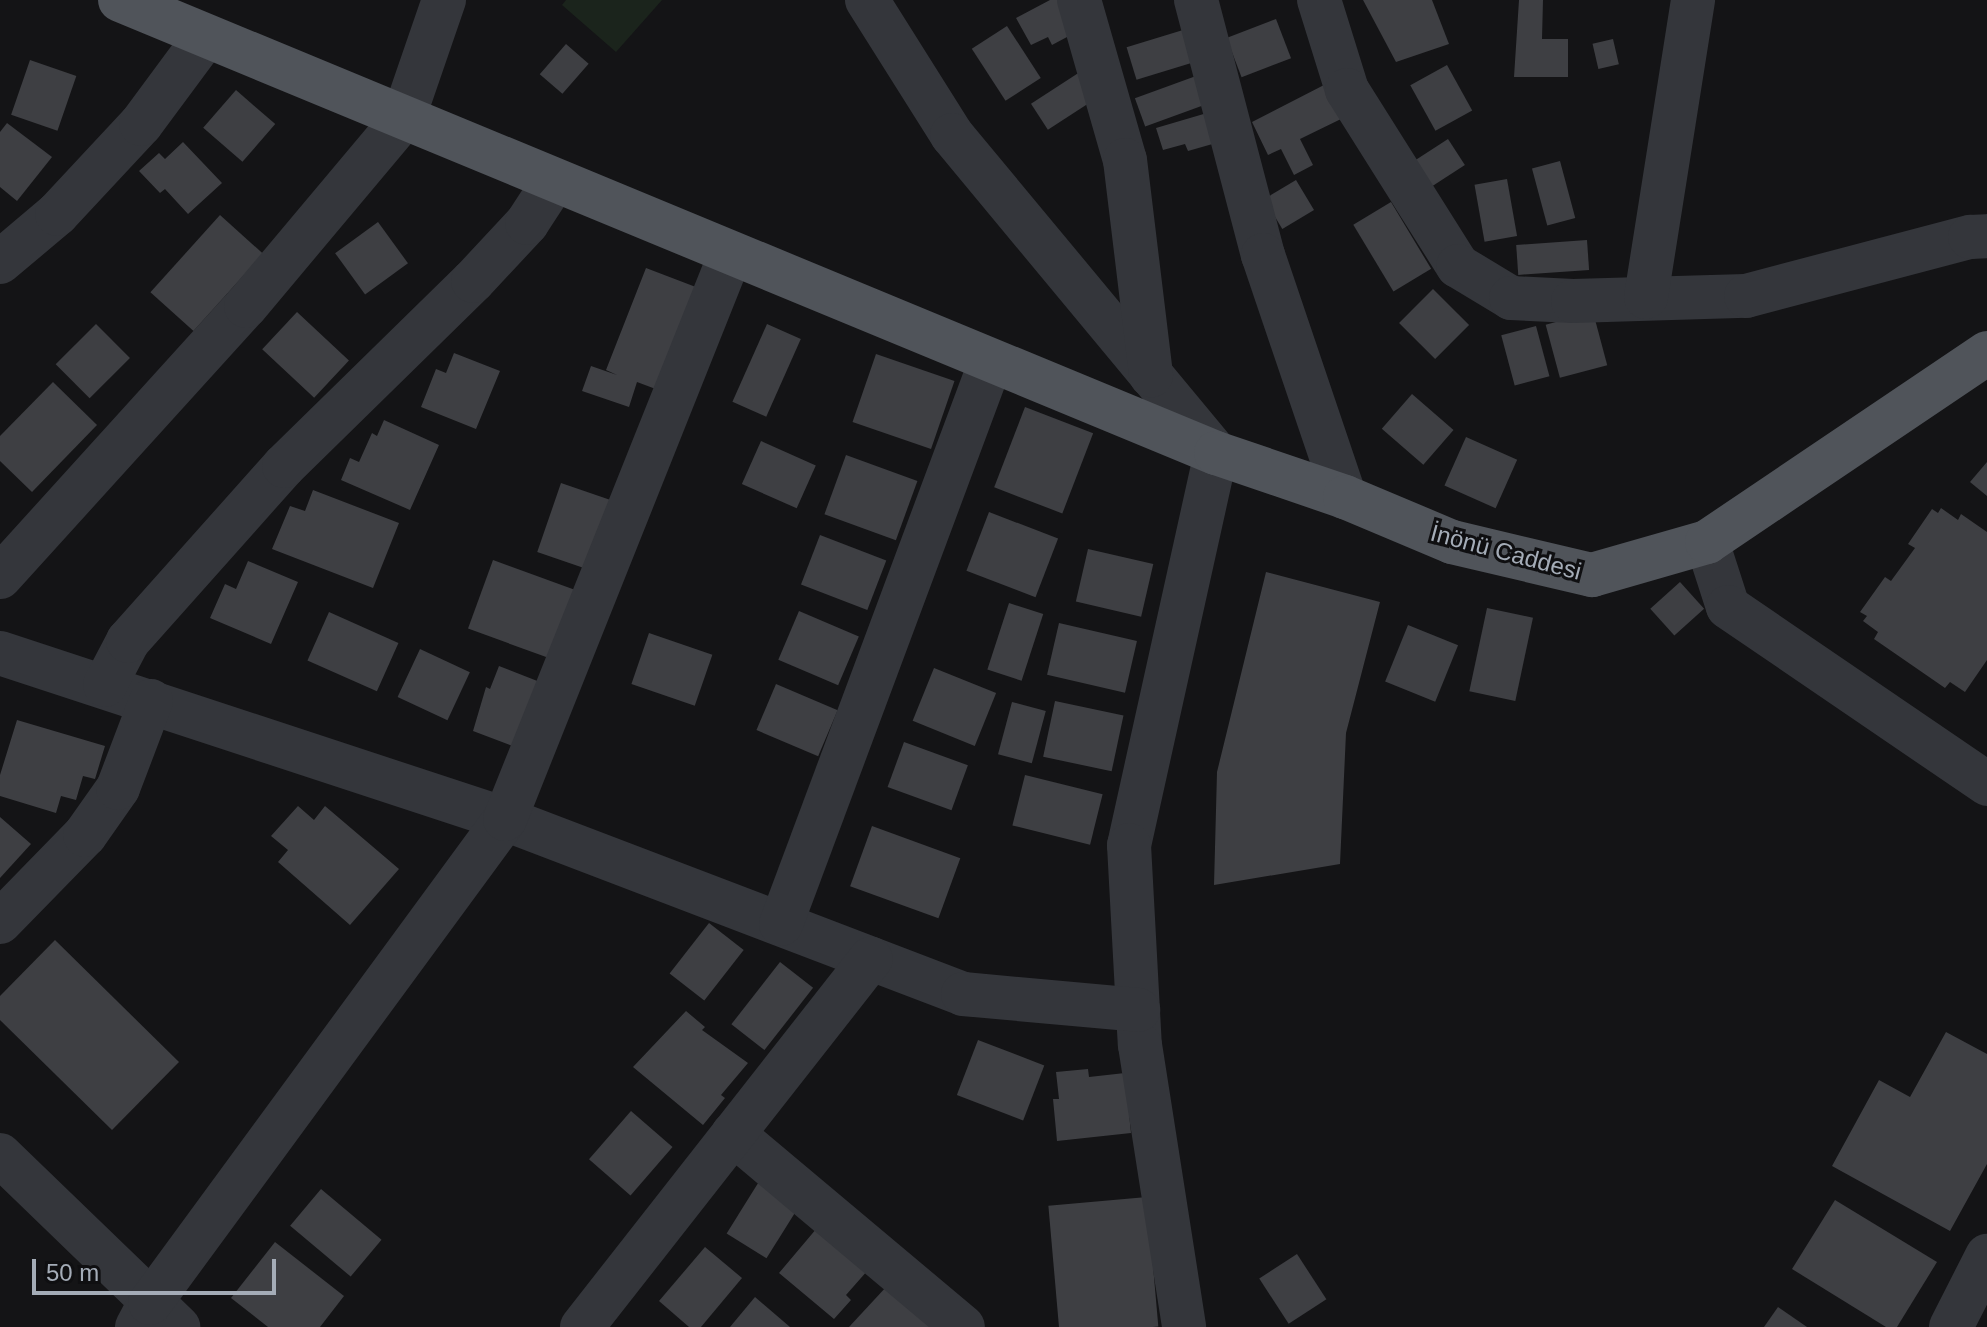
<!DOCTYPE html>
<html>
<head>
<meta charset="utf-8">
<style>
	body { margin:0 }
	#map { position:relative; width:1987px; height:1327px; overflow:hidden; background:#141416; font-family:Helvetica,sans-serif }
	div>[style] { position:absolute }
	.green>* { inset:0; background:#1b241c }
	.building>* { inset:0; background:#3e3f43; transform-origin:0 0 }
	.minor>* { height:44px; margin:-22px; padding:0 22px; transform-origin:22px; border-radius:22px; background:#34363b }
	.major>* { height:44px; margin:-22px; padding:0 22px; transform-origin:22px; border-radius:22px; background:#50545a }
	span { translate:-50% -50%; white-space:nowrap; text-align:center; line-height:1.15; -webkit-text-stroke:6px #0f0f11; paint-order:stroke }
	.street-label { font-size:24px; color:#a4acb7 }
	.scale { position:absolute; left:32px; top:1259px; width:244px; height:36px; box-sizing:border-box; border:4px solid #a4acb7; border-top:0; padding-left:10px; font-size:24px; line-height:28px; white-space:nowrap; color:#a4acb7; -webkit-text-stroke:6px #0f0f11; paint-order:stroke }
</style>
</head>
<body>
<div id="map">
	<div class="green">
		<div style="clip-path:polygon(566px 0,662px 0,616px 52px,562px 5px)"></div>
	</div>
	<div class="building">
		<div style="clip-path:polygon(1050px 0,1067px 0,1082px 29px,1052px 45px,1048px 37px,1031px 45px,1016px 18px)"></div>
		<div style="clip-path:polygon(1363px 0,1432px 0,1449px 44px,1396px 62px)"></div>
		<div style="clip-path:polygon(1519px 0,1543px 0,1542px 39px,1568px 39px,1568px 77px,1514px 77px)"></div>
		<div style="left:1276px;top:19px;width:42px;height:53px;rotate:69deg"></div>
		<div style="left:1007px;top:26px;width:62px;height:42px;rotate:57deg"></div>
		<div style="left:1183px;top:30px;width:34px;height:59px;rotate:73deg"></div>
		<div style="left:1613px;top:39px;width:26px;height:21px;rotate:77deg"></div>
		<div style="left:566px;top:44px;width:30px;height:40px;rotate:41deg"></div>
		<div style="left:30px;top:60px;width:49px;height:58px;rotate:19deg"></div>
		<div style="left:1447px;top:65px;width:52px;height:42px;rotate:61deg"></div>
		<div style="left:1083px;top:70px;width:31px;height:62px;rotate:57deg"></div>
		<div style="left:1196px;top:76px;width:30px;height:65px;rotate:70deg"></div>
		<div style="clip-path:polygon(1324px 85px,1341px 119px,1300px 139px,1313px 165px,1294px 175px,1281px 149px,1268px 155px,1252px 122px)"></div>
		<div style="left:236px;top:90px;width:52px;height:50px;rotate:41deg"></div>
		<div style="clip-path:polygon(1207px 113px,1216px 143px,1188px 151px,1185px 144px,1163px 150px,1156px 128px)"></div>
		<div style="clip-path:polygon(7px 123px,52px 157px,17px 201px,0 187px,0 132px)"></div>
		<div style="left:1448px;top:139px;width:31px;height:40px;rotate:57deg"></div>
		<div style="clip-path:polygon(183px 142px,222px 183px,188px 214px,165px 189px,160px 193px,139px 171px,159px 153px,165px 159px)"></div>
		<div style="left:1560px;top:161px;width:59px;height:29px;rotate:75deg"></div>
		<div style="left:1507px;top:179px;width:58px;height:33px;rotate:80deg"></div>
		<div style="left:1296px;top:180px;width:35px;height:37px;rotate:59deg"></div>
		<div style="left:1391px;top:202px;width:78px;height:44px;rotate:59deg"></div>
		<div style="left:220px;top:215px;width:58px;height:104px;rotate:42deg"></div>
		<div style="left:378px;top:222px;width:51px;height:53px;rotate:54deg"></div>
		<div style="left:1587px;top:240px;width:30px;height:71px;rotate:86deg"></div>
		<div style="clip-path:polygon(646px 268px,701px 289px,661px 391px,637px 382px,629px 407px,582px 391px,591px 366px,617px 375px,606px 370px)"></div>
		<div style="left:1433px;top:289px;width:51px;height:48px;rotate:45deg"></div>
		<div style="left:297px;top:312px;width:71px;height:51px;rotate:43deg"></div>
		<div style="left:1593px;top:312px;width:55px;height:49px;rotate:75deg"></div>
		<div style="left:96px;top:324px;width:48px;height:57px;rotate:45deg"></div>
		<div style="left:767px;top:324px;width:37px;height:85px;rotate:24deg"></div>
		<div style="left:1536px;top:326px;width:52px;height:36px;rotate:75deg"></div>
		<div style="clip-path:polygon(454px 353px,500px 371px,476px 429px,421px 407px,436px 369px,446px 373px)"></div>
		<div style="left:876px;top:354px;width:83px;height:72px;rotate:19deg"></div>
		<div style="clip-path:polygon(53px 382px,97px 425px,32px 492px,0 461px,0 436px)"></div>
		<div style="left:1412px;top:394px;width:55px;height:46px;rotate:41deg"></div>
		<div style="left:1025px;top:407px;width:73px;height:86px;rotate:21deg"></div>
		<div style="clip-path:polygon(384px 420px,439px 445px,410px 510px,341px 480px,350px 458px,359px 462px,372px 433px,377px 436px)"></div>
		<div style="left:1466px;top:437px;width:56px;height:53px;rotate:24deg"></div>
		<div style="left:761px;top:441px;width:60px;height:47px;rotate:24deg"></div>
		<div style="left:846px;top:455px;width:76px;height:63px;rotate:20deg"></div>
		<div style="clip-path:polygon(1987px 462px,1987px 496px,1970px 482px)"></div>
		<div style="left:561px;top:483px;width:57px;height:73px;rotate:19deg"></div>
		<div style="clip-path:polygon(313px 490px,399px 523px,373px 588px,272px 549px,290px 506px,305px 511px)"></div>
		<div style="clip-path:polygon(1941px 508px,1958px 520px,1961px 514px,1987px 532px,1987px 660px,1965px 692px,1950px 682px,1945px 688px,1874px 639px,1878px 632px,1863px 621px,1867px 616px,1860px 612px,1885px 577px,1891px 581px,1915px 548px,1908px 544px,1932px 509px,1938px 513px)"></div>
		<div style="left:989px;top:512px;width:74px;height:63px;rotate:21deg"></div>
		<div style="left:820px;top:535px;width:71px;height:53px;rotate:21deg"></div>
		<div style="left:1088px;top:549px;width:67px;height:54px;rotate:13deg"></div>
		<div style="left:493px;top:560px;width:92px;height:73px;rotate:20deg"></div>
		<div style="clip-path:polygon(248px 561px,298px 582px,271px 644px,210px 618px,225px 584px,236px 589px)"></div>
		<div style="clip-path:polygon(1266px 572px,1380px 602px,1346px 733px,1340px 864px,1214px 885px,1217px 772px)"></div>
		<div style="left:1680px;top:582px;width:36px;height:40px;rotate:48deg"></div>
		<div style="left:1009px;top:603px;width:36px;height:70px;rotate:18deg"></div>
		<div style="left:1487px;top:608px;width:47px;height:85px;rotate:12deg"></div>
		<div style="left:799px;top:611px;width:65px;height:53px;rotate:23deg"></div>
		<div style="left:329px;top:612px;width:76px;height:53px;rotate:24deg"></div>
		<div style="left:1059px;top:623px;width:80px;height:53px;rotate:13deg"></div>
		<div style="left:1408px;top:625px;width:54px;height:61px;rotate:22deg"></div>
		<div style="left:649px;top:633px;width:67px;height:54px;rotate:19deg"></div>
		<div style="left:420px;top:649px;width:55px;height:53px;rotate:25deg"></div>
		<div style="clip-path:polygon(499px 666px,545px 684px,523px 750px,473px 731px,486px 687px,490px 689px)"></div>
		<div style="left:934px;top:668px;width:67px;height:57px;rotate:22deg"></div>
		<div style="left:776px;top:684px;width:67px;height:50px;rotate:23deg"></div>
		<div style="left:1055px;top:701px;width:70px;height:57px;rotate:12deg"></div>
		<div style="left:1012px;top:702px;width:35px;height:54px;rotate:15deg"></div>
		<div style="clip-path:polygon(17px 720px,105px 746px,95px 779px,83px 776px,76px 800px,61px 796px,56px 813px,0 796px,0 775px)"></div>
		<div style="left:904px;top:742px;width:68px;height:48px;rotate:20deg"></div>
		<div style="left:1025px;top:775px;width:80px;height:52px;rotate:14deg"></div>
		<div style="clip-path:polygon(298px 806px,314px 820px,325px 806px,399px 869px,350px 925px,278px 862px,288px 850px,271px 836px)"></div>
		<div style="clip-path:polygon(0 817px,31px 844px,0 878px)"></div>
		<div style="left:872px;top:826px;width:94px;height:64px;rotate:20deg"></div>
		<div style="left:709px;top:923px;width:44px;height:64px;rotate:38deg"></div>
		<div style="clip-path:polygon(55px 940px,179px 1062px,112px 1130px,0 1020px,0 996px)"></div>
		<div style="left:780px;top:962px;width:42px;height:79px;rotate:38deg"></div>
		<div style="clip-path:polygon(686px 1011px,705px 1027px,702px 1030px,748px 1063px,721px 1095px,725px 1098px,703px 1125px,633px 1067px)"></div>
		<div style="clip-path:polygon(1946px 1032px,1987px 1054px,1987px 1164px,1950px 1231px,1832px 1166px,1879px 1080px,1910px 1097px)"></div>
		<div style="left:978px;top:1040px;width:71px;height:59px;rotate:21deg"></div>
		<div style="clip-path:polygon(1088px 1069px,1089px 1077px,1125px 1073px,1131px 1133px,1057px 1141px,1053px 1099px,1059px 1099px,1056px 1072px)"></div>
		<div style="left:631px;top:1111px;width:55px;height:64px;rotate:41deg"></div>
		<div style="left:760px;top:1180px;width:47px;height:63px;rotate:32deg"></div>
		<div style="left:321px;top:1189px;width:79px;height:48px;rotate:40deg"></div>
		<div style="left:1147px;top:1197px;width:130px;height:99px;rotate:85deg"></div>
		<div style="clip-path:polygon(1835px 1200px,1937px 1262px,1897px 1327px,1886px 1327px,1792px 1269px)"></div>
		<div style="clip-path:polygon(817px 1228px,868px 1270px,846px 1295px,851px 1300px,834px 1319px,779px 1273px)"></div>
		<div style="clip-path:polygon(275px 1242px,344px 1296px,320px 1327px,268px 1327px,231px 1298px)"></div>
		<div style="clip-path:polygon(705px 1247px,742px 1278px,701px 1327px,689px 1327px,659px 1301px)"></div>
		<div style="left:1297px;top:1254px;width:54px;height:45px;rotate:57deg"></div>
		<div style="clip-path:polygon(887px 1286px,932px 1327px,849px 1327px)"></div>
		<div style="clip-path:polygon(755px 1297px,790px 1327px,730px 1327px)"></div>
		<div style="clip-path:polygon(1778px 1307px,1807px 1327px,1764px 1327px)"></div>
	</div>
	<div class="minor">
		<div style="left:867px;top:0;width:160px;rotate:57.8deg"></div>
		<div style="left:952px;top:135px;width:413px;rotate:50.3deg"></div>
		<div style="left:1216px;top:453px;width:402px;rotate:102.5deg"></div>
		<div style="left:1129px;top:845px;width:200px;rotate:86.9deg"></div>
		<div style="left:1140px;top:1045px;width:285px;rotate:81.1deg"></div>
		<div style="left:1079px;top:0;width:166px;rotate:74deg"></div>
		<div style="left:1125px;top:160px;width:217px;rotate:83.1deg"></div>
		<div style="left:1196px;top:0;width:264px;rotate:75.3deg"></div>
		<div style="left:1263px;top:255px;width:256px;rotate:71.3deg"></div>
		<div style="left:1319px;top:0;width:94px;rotate:72.7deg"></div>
		<div style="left:1347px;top:90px;width:208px;rotate:57.8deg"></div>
		<div style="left:1458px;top:266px;width:62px;rotate:31.1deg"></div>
		<div style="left:1511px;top:298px;width:62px;rotate:2.8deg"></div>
		<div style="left:1573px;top:301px;width:173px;rotate:-1.7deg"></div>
		<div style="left:1746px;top:296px;width:232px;rotate:-14.8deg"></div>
		<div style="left:1970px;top:237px;width:17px;rotate:-3deg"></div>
		<div style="left:0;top:262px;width:75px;rotate:-40.1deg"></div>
		<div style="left:57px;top:214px;width:123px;rotate:-47deg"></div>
		<div style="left:141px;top:124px;width:109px;rotate:-53.5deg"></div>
		<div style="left:1646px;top:297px;width:301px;rotate:-81deg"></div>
		<div style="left:1707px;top:542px;width:68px;rotate:72.1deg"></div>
		<div style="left:1728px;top:607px;width:314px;rotate:34.3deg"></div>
		<div style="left:0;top:577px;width:366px;rotate:-47.8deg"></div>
		<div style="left:246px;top:306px;width:244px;rotate:-50deg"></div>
		<div style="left:403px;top:119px;width:126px;rotate:-71deg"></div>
		<div style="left:0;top:653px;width:532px;rotate:18.2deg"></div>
		<div style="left:505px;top:819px;width:490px;rotate:20.9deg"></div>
		<div style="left:963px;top:994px;width:176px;rotate:5.2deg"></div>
		<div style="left:105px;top:685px;width:50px;rotate:-62.4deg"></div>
		<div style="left:128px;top:641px;width:234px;rotate:-48.3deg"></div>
		<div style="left:284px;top:466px;width:264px;rotate:-44.4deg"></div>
		<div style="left:473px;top:281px;width:79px;rotate:-47deg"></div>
		<div style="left:527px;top:223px;width:51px;rotate:-56.9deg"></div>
		<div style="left:0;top:922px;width:122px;rotate:-45.7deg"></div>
		<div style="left:85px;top:835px;width:57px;rotate:-54.9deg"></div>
		<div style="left:118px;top:788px;width:93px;rotate:-69.2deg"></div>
		<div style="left:781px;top:924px;width:601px;rotate:-69.54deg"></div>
		<div style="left:733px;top:1134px;width:300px;rotate:40deg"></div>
		<div style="left:0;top:1155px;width:248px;rotate:44deg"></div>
		<div style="left:137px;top:1327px;width:27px;rotate:-62deg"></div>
		<div style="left:150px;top:1303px;width:600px;rotate:-53.74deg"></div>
		<div style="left:505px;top:819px;width:609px;rotate:-68.23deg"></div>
		<div style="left:582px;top:1327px;width:468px;rotate:-51.9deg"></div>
		<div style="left:1951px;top:1327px;width:80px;rotate:-63.1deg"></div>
	</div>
	<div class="major">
		<div style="left:120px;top:0;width:1186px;rotate:22.46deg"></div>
		<div style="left:1216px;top:453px;width:136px;rotate:18.8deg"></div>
		<div style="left:1345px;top:497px;width:116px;rotate:22.8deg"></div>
		<div style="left:1452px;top:542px;width:144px;rotate:13.3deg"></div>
		<div style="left:1592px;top:575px;width:120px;rotate:-16deg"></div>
		<div style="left:1707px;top:542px;width:338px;rotate:-34deg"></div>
	</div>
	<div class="street-label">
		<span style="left:1506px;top:552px;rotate:15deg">İnönü Caddesi</span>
	</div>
	<div class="scale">50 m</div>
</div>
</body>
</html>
